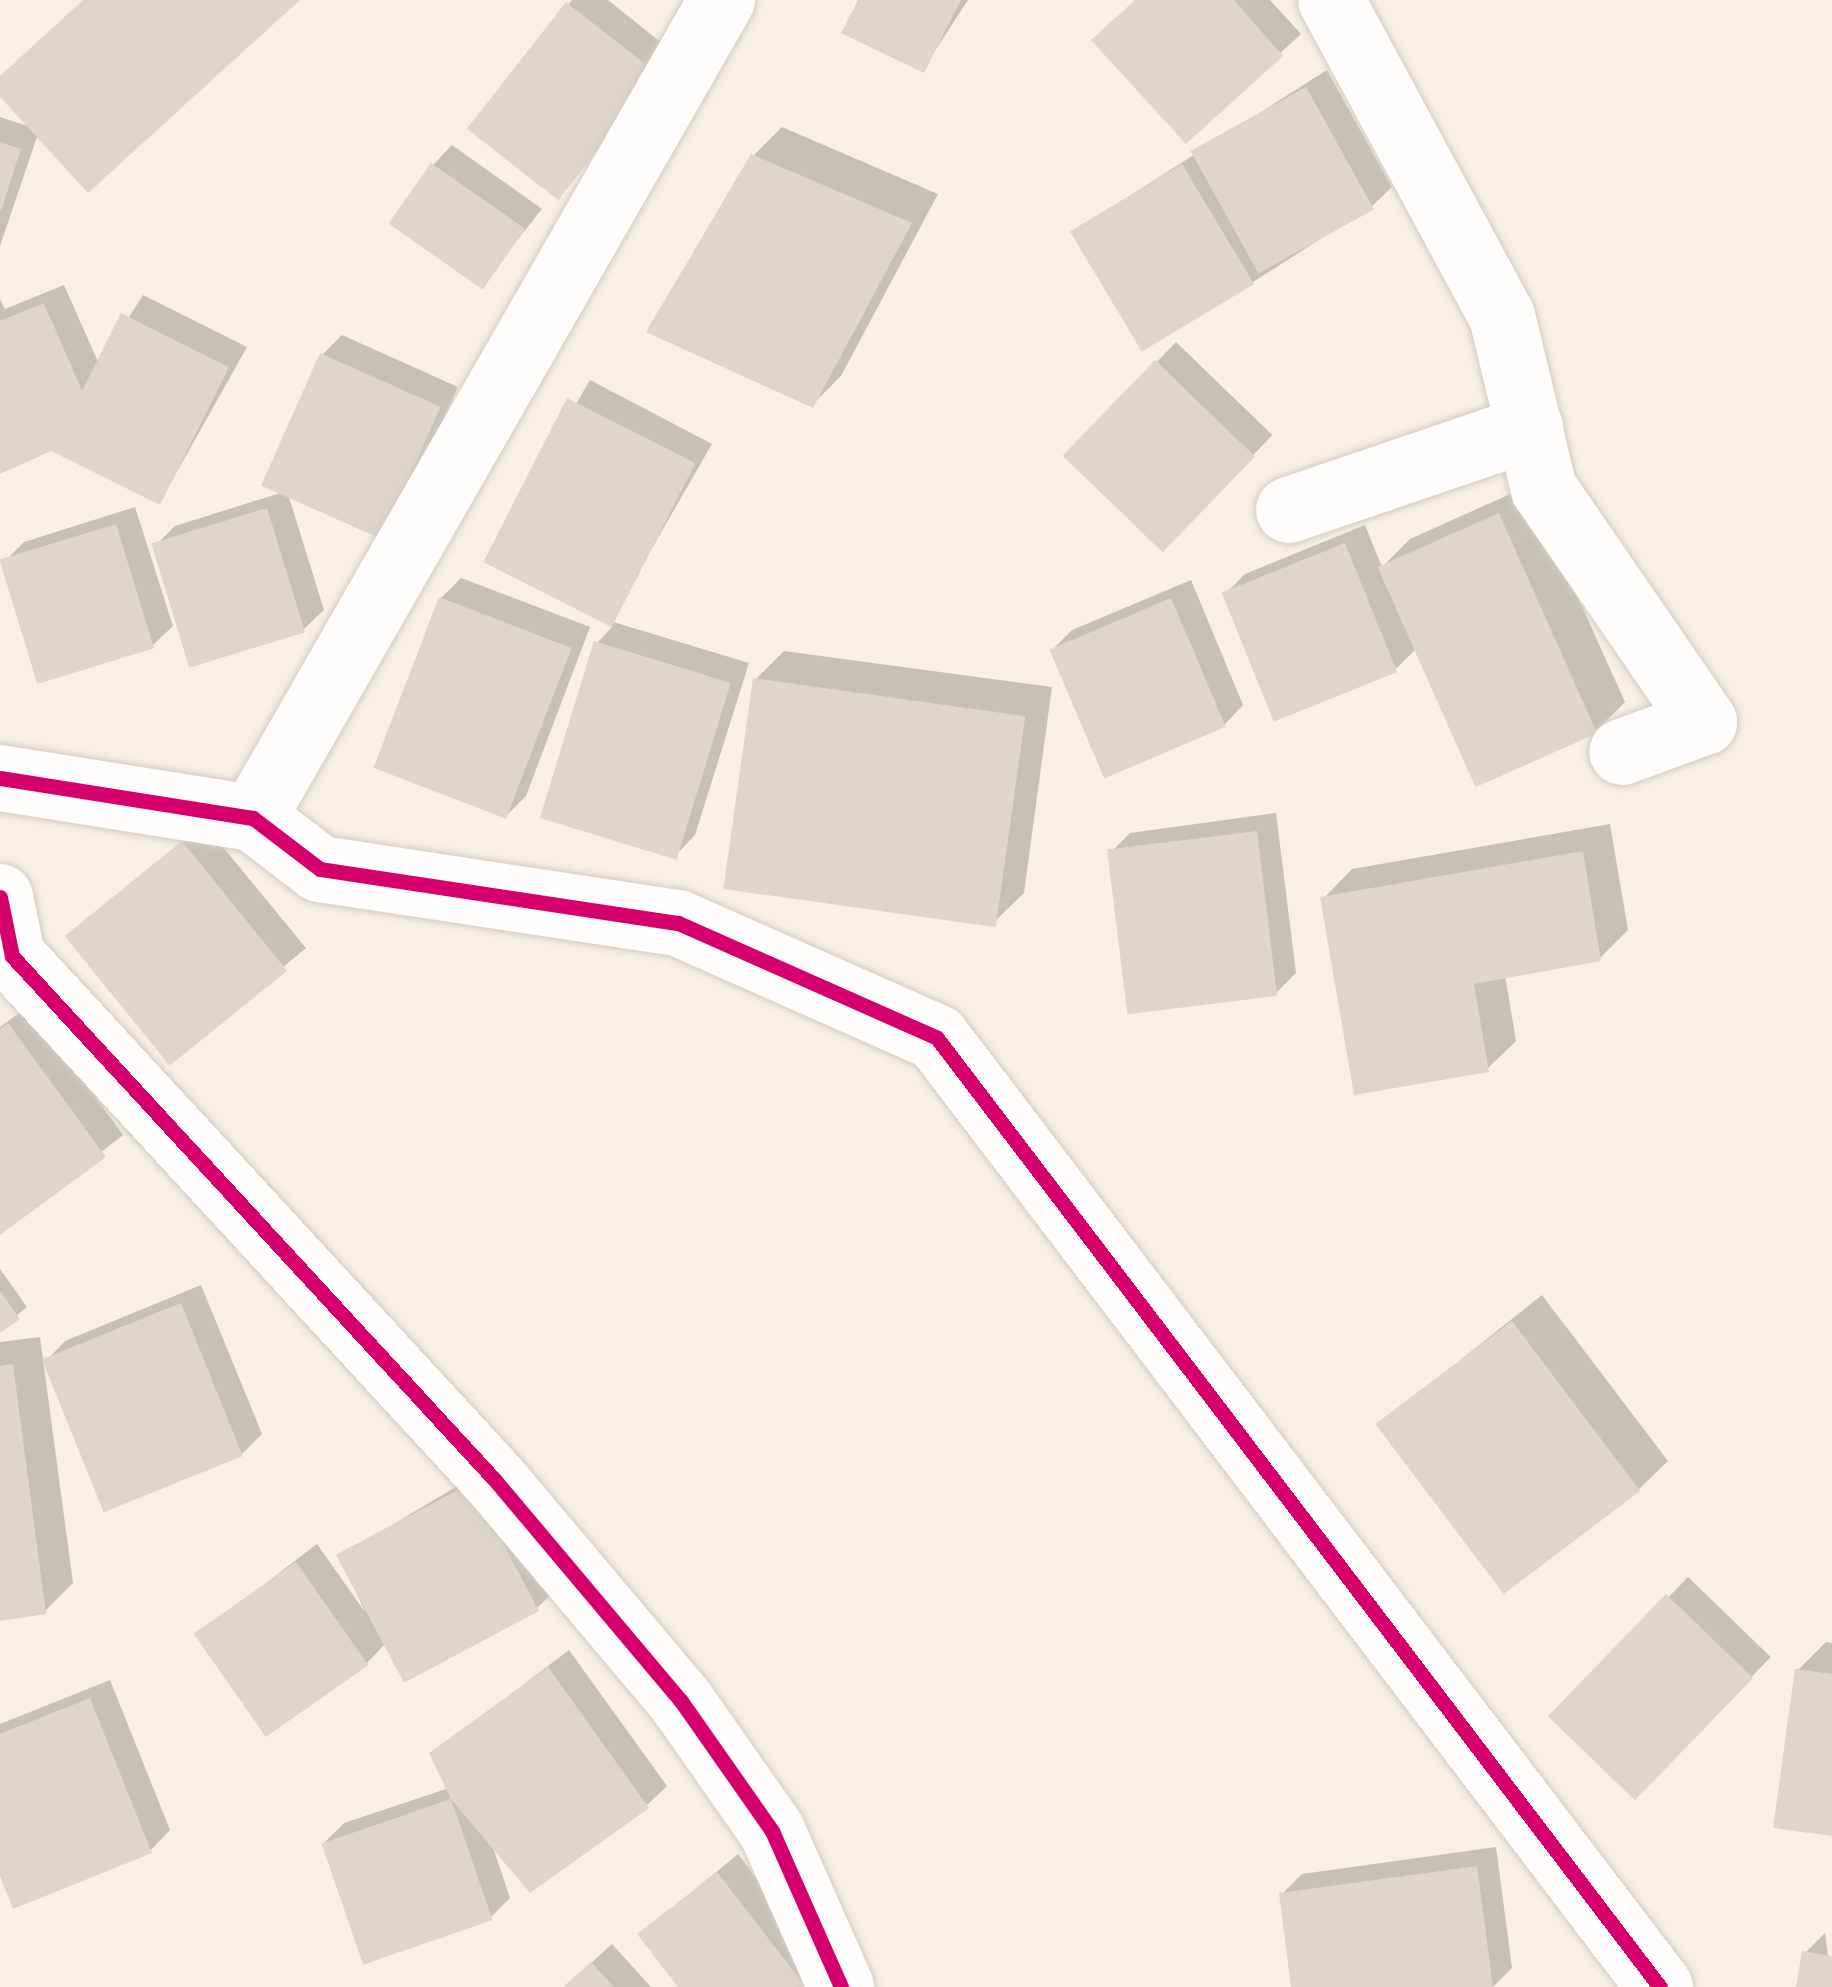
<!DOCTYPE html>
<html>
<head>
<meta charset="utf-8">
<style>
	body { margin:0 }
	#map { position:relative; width:1832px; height:1987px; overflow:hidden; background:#f7f0e7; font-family:Overpass,sans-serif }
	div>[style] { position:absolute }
	.shadow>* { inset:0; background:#0003; transform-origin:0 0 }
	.building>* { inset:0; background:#ddd6cd; transform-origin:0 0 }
	.roads { filter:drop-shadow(0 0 3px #d3ccc3) drop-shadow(0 0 3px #d3ccc3) }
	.minor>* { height:66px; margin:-33px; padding:0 33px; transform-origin:33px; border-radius:33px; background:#fefdfb }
	.cycleway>* { height:15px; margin:-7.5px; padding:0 7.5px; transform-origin:7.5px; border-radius:7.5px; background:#d6006c }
	span { translate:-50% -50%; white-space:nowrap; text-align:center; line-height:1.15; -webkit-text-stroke:10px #fff; paint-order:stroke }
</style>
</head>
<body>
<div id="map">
	<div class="shadow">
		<div style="clip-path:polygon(85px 0,296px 0,38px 134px,0 246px,0 117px,31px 127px,0 79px)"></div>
		<div style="clip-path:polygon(572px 0,608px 0,674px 53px,556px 196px,469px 128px)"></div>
		<div style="clip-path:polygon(861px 0,968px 0,923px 69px)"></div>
		<div style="clip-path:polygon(1137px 0,1270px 0,1301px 34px,1186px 140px)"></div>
		<div style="clip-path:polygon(1327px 70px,1392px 187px,1372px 206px,1253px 282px,1073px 232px)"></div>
		<div style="clip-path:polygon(782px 127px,938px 194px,841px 376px,812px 405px,753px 156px)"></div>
		<div style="clip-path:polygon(452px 145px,542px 209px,480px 287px,433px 165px)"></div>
		<div style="clip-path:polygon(64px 285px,99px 364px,143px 295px,247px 347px,160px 502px,51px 448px,0 471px,0 299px,5px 309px)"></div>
		<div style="clip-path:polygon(342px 335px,458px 387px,399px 515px,288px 494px,324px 610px,304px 629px,155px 546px,175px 526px,283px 492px,322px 355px)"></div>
		<div style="left:1176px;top:342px;width:134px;height:158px;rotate:44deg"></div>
		<div style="clip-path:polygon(590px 380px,712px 444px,610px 621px,749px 663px,695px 835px,676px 855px,597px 643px,613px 626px,485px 559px)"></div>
		<div style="clip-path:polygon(1528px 486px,1625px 702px,1597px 730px,1417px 648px,1397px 668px,1226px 593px,1245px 574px,1365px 525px,1382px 567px,1410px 539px)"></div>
		<div style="clip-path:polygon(135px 507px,173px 626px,153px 645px,4px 562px,24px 542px)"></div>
		<div style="clip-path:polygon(461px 578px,590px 627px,526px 796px,506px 816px,441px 598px)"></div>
		<div style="clip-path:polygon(1191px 580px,1243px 705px,1224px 725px,1052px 650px,1072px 630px)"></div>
		<div style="clip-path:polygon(784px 651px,1052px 687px,1024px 893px,995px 921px,756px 679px)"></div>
		<div style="clip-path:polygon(1276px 813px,1296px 973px,1276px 993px,1110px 853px,1130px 833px)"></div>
		<div style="clip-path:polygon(204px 824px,306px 948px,172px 1060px,90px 918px)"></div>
		<div style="clip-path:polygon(1610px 824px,1628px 930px,1600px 958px,1505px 975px,1516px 1041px,1487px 1069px,1324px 898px,1352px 869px)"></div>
		<div style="clip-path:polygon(29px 1006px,123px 1135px,0 1231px,0 1027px)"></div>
		<div style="clip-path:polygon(0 1269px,27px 1307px,0 1329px)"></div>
		<div style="clip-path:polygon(201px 1285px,262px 1434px,242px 1454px,46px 1361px,65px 1341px)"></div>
		<div style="clip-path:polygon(1542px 1295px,1668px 1461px,1639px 1489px,1380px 1424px)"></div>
		<div style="clip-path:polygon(40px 1337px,73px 1583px,44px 1612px,0 1618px,0 1342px)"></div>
		<div style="clip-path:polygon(491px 1466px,557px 1589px,537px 1608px,386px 1643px,367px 1663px,197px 1636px,317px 1544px,365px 1612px,340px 1556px)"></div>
		<div style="left:1688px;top:1577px;width:115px;height:194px;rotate:44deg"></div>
		<div style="clip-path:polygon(1826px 1642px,1832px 1643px,1832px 1833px,1797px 1671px)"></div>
		<div style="clip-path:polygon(569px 1650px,667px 1786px,647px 1805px,492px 1844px,510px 1898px,490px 1918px,324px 1843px,344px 1823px,449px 1788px,433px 1753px)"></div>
		<div style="clip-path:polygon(110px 1680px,170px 1830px,151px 1850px,0 1868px,0 1724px)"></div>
		<div style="clip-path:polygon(1496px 1847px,1512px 1968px,1493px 1987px,1294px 1987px,1282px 1894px,1302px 1874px)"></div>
		<div style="clip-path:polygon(738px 1854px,824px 1966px,802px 1987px,682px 1987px,641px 1934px)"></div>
		<div style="clip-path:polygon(1825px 1933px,1832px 1987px,1799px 1987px,1805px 1953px)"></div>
		<div style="clip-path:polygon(612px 1944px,651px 1987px,565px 1987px)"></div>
	</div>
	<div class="building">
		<div style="clip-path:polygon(83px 0,300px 0,88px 193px,0 97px,0 76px)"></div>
		<div style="clip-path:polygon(858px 0,961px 0,924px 73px,841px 33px)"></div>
		<div style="clip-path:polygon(1135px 0,1234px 0,1283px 56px,1186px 144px,1091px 40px)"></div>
		<div style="left:566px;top:2px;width:116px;height:161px;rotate:38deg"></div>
		<div style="left:1306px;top:87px;width:140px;height:132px;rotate:61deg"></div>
		<div style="clip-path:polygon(0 142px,21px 149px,1px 211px,0 211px)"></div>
		<div style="clip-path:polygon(751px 154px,912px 223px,813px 408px,646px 332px)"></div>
		<div style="left:431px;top:163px;width:115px;height:74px;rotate:35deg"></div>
		<div style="left:1182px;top:164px;width:140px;height:131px;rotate:59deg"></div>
		<div style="clip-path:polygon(44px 303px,82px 391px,121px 313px,229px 367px,160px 505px,51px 451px,0 474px,0 321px)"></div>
		<div style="left:320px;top:353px;width:132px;height:145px;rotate:24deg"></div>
		<div style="left:1155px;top:360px;width:139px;height:133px;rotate:44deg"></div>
		<div style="left:567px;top:398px;width:144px;height:184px;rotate:27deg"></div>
		<div style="left:267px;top:508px;width:130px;height:121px;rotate:73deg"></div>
		<div style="left:1499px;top:513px;width:241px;height:133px;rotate:66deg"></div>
		<div style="left:116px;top:524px;width:130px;height:122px;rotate:73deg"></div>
		<div style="left:1345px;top:543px;width:139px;height:133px;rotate:68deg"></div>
		<div style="left:439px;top:597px;width:142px;height:183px;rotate:21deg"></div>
		<div style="left:1171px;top:598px;width:140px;height:132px;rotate:67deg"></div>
		<div style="left:594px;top:641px;width:143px;height:185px;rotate:17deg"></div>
		<div style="left:753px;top:678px;width:275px;height:213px;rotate:8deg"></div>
		<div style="left:1257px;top:831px;width:166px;height:151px;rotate:83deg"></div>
		<div style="left:182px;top:841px;width:167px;height:151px;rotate:51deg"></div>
		<div style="clip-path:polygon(1583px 851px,1601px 961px,1474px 984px,1489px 1072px,1354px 1095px,1320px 897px)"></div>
		<div style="clip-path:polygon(8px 1023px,106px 1157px,0 1235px,0 1029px)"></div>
		<div style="clip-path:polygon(0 1291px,20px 1319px,0 1333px)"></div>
		<div style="left:181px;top:1303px;width:165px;height:150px;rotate:68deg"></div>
		<div style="left:1512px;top:1321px;width:213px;height:171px;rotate:53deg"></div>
		<div style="clip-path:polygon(13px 1364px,46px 1614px,0 1621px,0 1366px)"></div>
		<div style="left:471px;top:1483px;width:145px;height:153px;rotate:62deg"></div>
		<div style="left:296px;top:1562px;width:126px;height:125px;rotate:55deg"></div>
		<div style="left:1666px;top:1594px;width:121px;height:170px;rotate:44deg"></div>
		<div style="clip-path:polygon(548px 1667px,649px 1808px,530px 1893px,451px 1799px,429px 1753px)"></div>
		<div style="clip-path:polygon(1795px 1669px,1832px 1674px,1832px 1836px,1773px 1828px)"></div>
		<div style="clip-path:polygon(90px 1698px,152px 1853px,13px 1909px,0 1876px,0 1734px)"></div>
		<div style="left:451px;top:1799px;width:128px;height:137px;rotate:71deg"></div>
		<div style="clip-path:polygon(1477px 1866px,1493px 1987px,1291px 1987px,1279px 1893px)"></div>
		<div style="clip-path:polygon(717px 1872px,806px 1987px,678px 1987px,637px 1934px)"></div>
		<div style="clip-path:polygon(1802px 1951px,1832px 1956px,1832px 1987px,1796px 1987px)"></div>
		<div style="clip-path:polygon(591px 1962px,614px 1987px,563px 1987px)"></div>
	</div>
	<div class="roads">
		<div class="minor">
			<div style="left:1331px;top:0;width:359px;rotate:61.6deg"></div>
			<div style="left:1502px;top:316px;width:178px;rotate:76.4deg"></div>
			<div style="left:1544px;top:489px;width:283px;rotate:55.5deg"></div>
			<div style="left:1704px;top:722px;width:87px;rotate:159.9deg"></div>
			<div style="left:1289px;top:510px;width:255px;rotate:-18.8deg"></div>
			<div style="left:0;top:778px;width:256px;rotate:9deg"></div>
			<div style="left:253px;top:818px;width:84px;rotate:37.3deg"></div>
			<div style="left:320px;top:869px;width:362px;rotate:8.6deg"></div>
			<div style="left:678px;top:923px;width:283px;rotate:23.9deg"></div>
			<div style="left:937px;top:1038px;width:1193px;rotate:52.7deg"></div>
			<div style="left:253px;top:818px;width:943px;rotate:-60.17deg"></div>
			<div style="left:0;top:897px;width:60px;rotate:78.5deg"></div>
			<div style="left:12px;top:956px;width:711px;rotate:47.34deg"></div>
			<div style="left:494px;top:1479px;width:290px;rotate:49.9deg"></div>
			<div style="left:681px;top:1701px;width:159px;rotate:55deg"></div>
			<div style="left:772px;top:1831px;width:171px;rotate:66.1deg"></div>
		</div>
	</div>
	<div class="cycleway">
		<div style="left:0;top:778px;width:256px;rotate:9deg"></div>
		<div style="left:253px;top:818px;width:84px;rotate:37.3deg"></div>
		<div style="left:320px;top:869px;width:362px;rotate:8.6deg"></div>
		<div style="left:678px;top:923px;width:283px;rotate:23.9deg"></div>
		<div style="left:937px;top:1038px;width:1193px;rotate:52.7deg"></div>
		<div style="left:0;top:897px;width:60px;rotate:78.5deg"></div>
		<div style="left:12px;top:956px;width:711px;rotate:47.34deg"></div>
		<div style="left:494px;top:1479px;width:290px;rotate:49.9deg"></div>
		<div style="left:681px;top:1701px;width:159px;rotate:55deg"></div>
		<div style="left:772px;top:1831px;width:171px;rotate:66.1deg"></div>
	</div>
</div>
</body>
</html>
